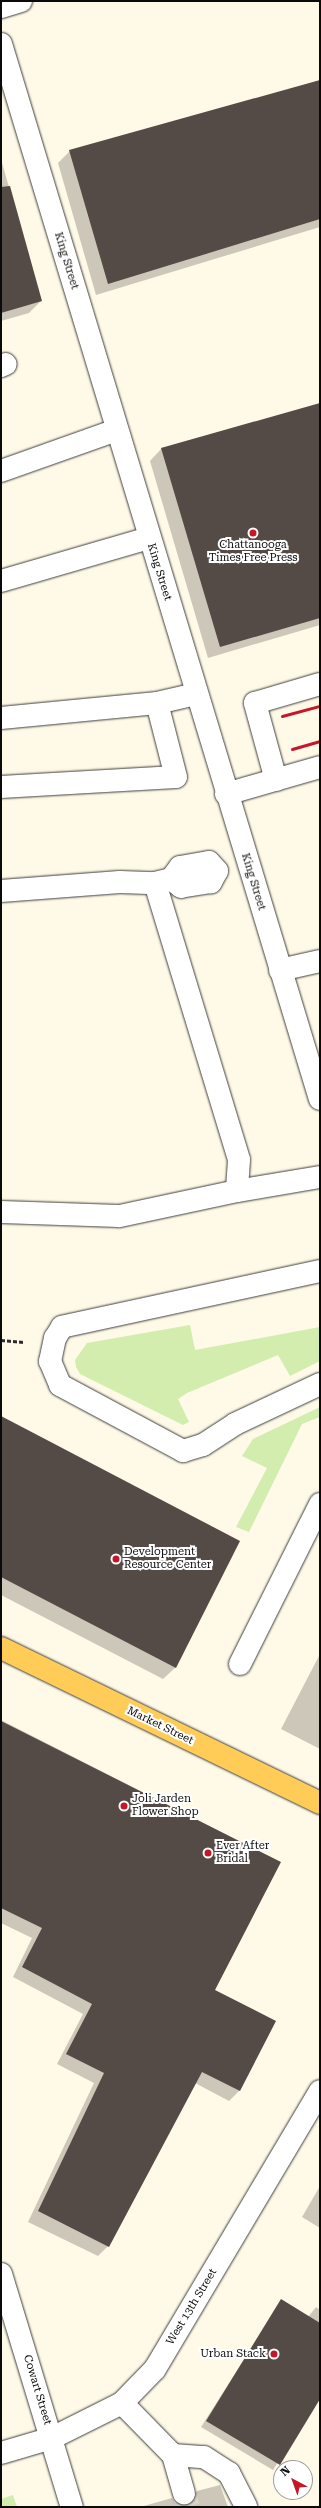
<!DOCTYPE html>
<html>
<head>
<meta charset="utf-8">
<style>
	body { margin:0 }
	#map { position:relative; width:321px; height:2508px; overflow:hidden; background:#fff9e7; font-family:"Roboto Serif",serif }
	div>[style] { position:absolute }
	.green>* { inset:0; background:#d2edae }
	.shadow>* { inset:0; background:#0003 }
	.building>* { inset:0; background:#544a46 }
	.minor-tunnel>* { height:22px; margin-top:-11px; transform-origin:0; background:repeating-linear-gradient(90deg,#dad5c6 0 22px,transparent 0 33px) }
	.path>* { height:2.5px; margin-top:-1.25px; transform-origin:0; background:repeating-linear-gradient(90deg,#2c2c2c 0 4px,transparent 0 6px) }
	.roads { filter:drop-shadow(0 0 1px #3d3d3d) drop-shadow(0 0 1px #3d3d3d) }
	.minor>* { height:22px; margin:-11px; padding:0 11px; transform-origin:11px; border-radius:11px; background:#fff }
	.major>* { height:22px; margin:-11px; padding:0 11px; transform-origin:11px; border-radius:11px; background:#ffcd57 }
	.rail>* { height:3px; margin:-1.5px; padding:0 1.5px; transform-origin:1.5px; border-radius:1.5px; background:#c61629 }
	.dots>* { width:11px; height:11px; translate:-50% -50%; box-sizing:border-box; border:2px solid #fff; border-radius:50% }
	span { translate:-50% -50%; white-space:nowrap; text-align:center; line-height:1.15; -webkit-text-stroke:4px #fff; paint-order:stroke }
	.street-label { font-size:11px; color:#0a0a0a }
	.poi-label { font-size:11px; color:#0a0a0a }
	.left { translate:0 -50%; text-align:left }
	.right { translate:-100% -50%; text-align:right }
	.frame { position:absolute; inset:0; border:2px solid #0a0a0a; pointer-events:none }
	.north { position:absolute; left:273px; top:2460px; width:40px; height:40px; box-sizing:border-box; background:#fff; border:1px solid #9d9d9d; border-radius:50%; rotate:319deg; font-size:11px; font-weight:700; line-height:16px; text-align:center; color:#0a0a0a }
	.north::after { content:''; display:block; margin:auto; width:14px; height:18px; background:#c61629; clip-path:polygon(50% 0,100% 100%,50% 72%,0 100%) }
</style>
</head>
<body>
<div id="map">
	<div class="green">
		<div style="clip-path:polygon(190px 1325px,195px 1350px,320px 1327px,320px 1361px,290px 1376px,278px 1355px,187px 1393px,178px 1399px,189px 1422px,183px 1425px,80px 1374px,76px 1367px,75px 1360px,87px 1343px)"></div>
		<div style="clip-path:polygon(320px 1407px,320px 1417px,302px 1424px,249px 1532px,236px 1527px,267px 1468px,242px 1456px,253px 1439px)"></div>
		<div style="clip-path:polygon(13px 2495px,17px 2507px,1px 2507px,1px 2499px)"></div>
	</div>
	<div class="shadow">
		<div style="clip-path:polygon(320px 81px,320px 227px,96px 295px,58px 163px,70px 151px)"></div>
		<div style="clip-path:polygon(1px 159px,41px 301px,29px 313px,1px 321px)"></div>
		<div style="clip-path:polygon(320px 404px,320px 625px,208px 658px,150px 461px,162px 448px)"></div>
		<div style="clip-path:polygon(1px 1417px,176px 1667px,163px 1679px,1px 1595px)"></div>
		<div style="clip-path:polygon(320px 1654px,320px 1749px,281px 1729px)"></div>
		<div style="clip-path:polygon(1px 1720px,280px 1862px,214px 1991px,274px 2022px,239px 2091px,229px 2101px,195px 2083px,108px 2246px,98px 2256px,28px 2222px,94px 2083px,57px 2064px,83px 2014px,13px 1977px,32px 1938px,1px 1923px)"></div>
		<div style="clip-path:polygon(320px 2186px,320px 2228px,302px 2217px)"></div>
		<div style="clip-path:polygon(282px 2300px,308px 2317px,316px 2307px,320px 2310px,320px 2397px,273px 2470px,201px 2427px)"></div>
		<div style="clip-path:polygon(220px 2485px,228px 2507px,140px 2507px,172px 2498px,175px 2503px,187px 2506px,197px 2491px)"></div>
	</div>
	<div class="building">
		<div style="clip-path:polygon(320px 80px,320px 219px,108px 284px,69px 150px)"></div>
		<div style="clip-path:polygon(10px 186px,42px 301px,1px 313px,1px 187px)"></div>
		<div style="clip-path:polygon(320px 403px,320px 618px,220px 647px,161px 448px)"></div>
		<div style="clip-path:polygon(1px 1416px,240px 1541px,176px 1668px,1px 1577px)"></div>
		<div style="clip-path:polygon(1px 1721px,281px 1862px,215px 1990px,276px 2021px,240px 2091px,202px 2072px,109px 2247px,38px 2211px,104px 2073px,66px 2054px,92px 2004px,22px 1967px,42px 1928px,1px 1908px)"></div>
		<div style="clip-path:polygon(281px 2299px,320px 2323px,320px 2399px,280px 2465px,206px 2421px)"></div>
	</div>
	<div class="minor-tunnel">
		<div style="left:184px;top:2493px;width:15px;rotate:70deg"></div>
	</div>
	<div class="path">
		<div style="left:1px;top:1340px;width:23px;rotate:5deg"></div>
	</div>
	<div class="roads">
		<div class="minor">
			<div style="left:1px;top:7px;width:21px;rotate:-17deg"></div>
			<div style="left:1px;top:44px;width:1102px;rotate:73.18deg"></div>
			<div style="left:1px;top:366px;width:5px;rotate:-22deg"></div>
			<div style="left:1px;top:471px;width:123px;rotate:-19.5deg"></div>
			<div style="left:1px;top:581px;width:154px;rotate:-16.2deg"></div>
			<div style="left:1px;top:718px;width:157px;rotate:-5.5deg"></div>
			<div style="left:157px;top:703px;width:40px;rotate:-13deg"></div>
			<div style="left:276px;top:780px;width:80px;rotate:-105.3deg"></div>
			<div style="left:255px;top:703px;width:68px;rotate:-16.3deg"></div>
			<div style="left:1px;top:787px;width:175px;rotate:-3.3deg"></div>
			<div style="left:176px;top:777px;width:76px;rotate:-104.4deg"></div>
			<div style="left:226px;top:794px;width:98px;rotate:-16deg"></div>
			<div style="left:155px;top:883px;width:16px;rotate:-14deg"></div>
			<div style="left:171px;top:879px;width:15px;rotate:-53deg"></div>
			<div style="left:180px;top:867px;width:29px;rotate:-10deg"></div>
			<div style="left:209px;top:862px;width:12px;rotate:48deg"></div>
			<div style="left:217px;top:871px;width:13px;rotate:119deg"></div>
			<div style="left:211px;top:882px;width:30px;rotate:171deg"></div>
			<div style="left:181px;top:887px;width:13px;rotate:-141deg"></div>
			<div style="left:1px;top:891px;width:119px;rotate:-4.3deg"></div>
			<div style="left:120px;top:882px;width:35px;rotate:2deg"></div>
			<div style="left:155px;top:883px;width:289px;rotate:73.1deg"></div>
			<div style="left:239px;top:1160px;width:31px;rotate:94deg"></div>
			<div style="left:237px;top:1191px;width:121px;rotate:168deg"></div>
			<div style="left:119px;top:1216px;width:118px;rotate:-178.1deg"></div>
			<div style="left:280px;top:970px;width:41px;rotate:-12.7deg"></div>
			<div style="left:237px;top:1191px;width:84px;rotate:-9.6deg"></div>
			<div style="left:320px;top:1271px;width:264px;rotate:167.8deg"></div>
			<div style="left:62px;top:1327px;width:13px;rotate:122deg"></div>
			<div style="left:55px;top:1338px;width:24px;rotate:102deg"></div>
			<div style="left:50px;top:1361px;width:26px;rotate:67deg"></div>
			<div style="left:60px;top:1385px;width:140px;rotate:28.2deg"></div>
			<div style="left:183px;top:1451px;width:21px;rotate:-17deg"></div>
			<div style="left:203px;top:1445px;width:38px;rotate:-33deg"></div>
			<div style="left:235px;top:1424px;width:94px;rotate:-25.2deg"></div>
			<div style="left:240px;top:1664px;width:179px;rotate:-63.4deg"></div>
			<div style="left:1px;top:2274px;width:244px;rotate:73.1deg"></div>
			<div style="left:122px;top:2403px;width:73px;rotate:45.6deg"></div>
			<div style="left:173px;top:2455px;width:40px;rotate:74deg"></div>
			<div style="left:1px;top:2453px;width:53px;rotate:-16.4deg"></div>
			<div style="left:52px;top:2438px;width:78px;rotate:-26.6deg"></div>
			<div style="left:122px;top:2403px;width:47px;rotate:-45.9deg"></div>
			<div style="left:155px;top:2369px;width:323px;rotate:-59.3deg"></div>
			<div style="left:173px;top:2455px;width:31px;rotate:4deg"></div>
			<div style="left:204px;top:2457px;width:30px;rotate:33deg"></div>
			<div style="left:229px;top:2473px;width:38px;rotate:63deg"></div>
		</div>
		<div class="major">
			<div style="left:1px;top:1648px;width:355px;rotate:25.9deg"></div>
		</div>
	</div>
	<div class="rail">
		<div style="left:282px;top:716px;width:39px;rotate:-15deg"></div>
		<div style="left:292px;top:749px;width:29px;rotate:-16deg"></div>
	</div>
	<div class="dots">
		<div style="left:253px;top:533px;background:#c61629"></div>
		<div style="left:116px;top:1559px;background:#c61629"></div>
		<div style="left:124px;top:1806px;background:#c61629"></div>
		<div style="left:208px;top:1853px;background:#c61629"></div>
		<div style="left:274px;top:2354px;background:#c61629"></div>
	</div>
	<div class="street-label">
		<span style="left:66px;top:261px;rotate:73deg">King Street</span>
		<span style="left:159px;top:572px;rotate:73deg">King Street</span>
		<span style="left:253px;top:882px;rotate:73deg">King Street</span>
		<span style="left:160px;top:1726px;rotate:26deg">Market Street</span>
		<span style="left:192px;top:2307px;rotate:-59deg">West 13th Street</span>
		<span style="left:37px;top:2390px;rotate:73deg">Cowart Street</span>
	</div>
	<div class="poi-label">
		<span style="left:253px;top:552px">Chattanooga<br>Times Free Press</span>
		<span class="left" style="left:124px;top:1559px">Development<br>Resource Center</span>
		<span class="left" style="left:132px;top:1806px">Joli Jarden<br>Flower Shop</span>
		<span class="left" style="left:216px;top:1853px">Ever After<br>Bridal</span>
		<span class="right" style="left:266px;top:2354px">Urban Stack</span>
	</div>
	<div class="frame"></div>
	<div class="north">N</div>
</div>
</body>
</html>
